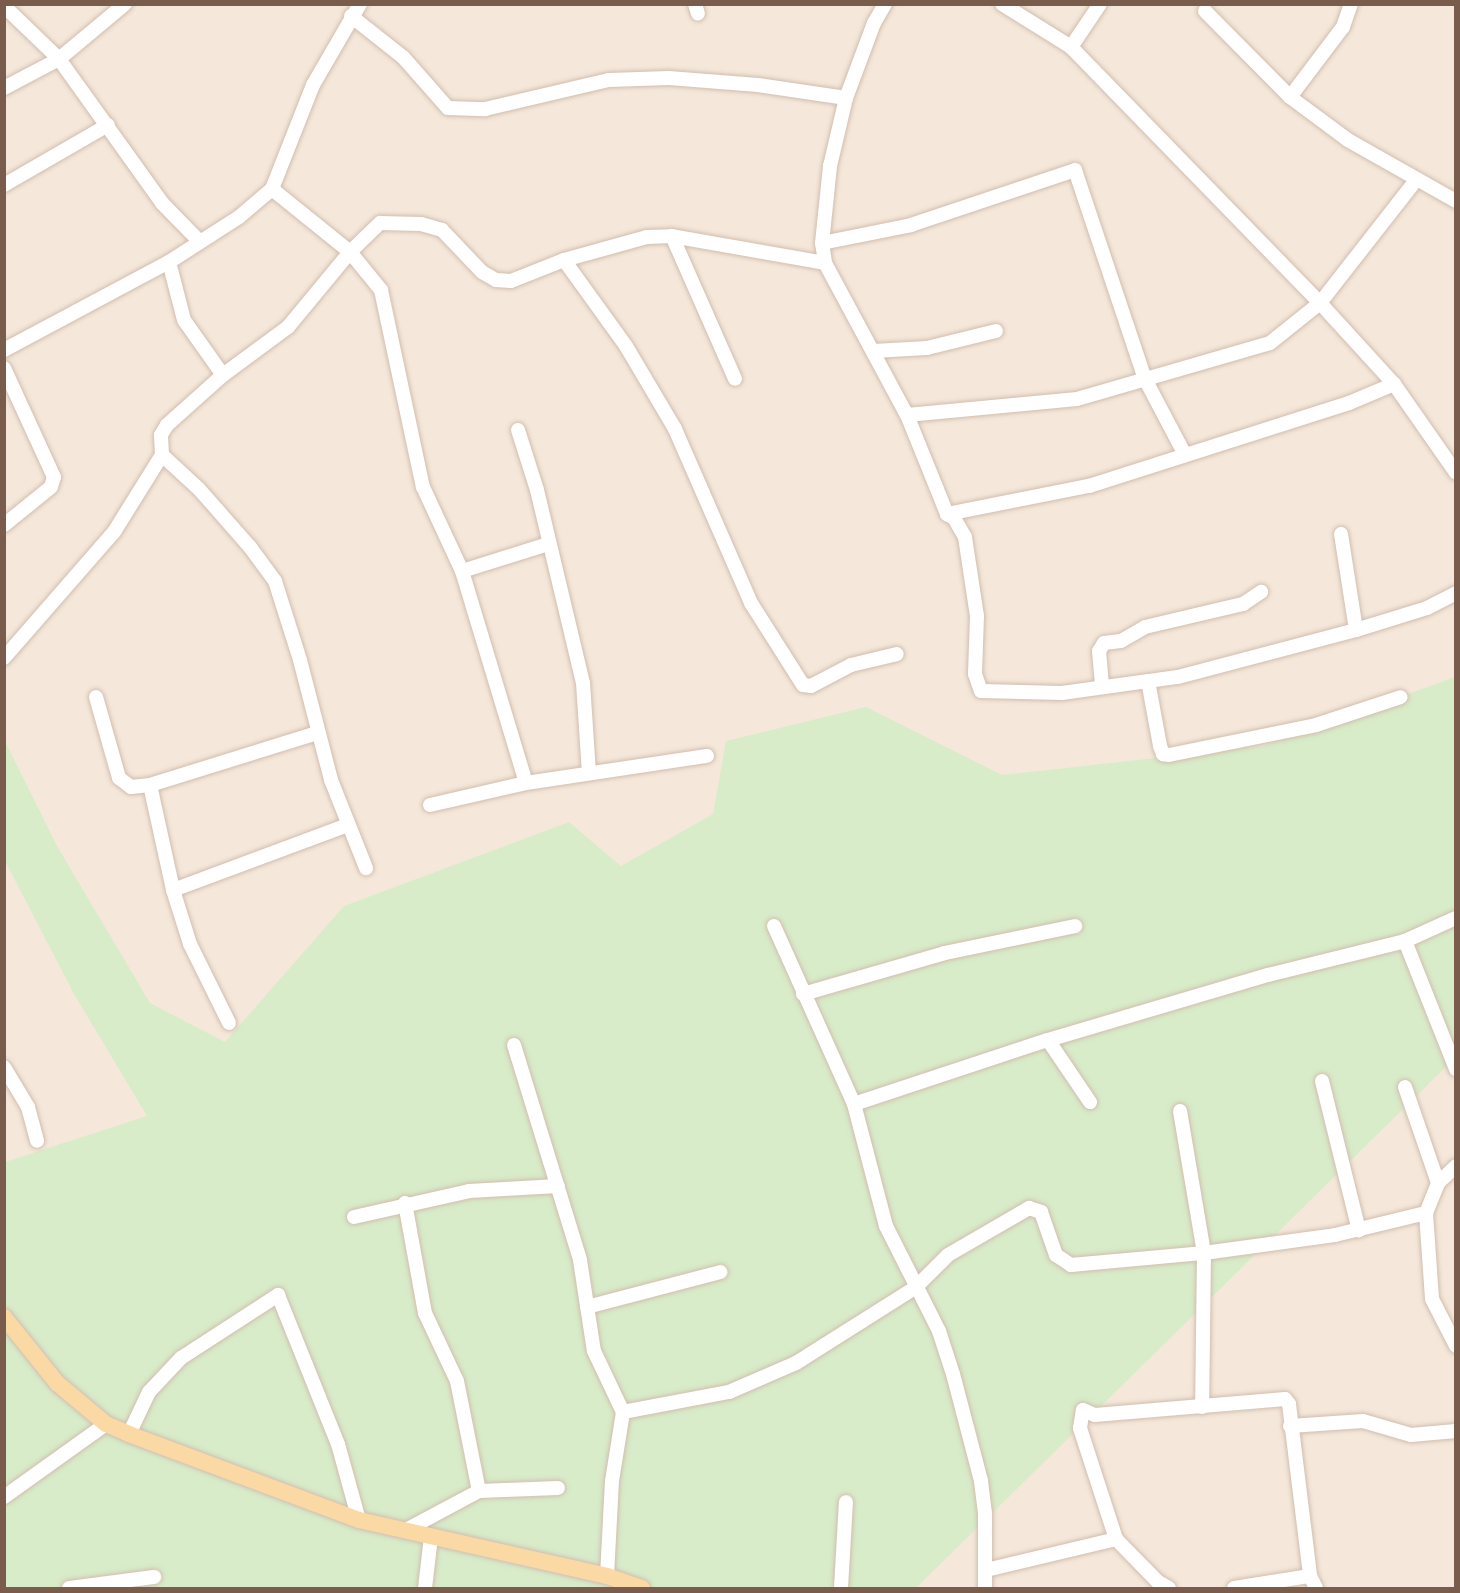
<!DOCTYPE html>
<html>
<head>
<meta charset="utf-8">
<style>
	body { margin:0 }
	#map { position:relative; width:1460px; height:1593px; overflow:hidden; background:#fdf6ec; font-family:Signika,sans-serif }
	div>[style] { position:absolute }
	.residential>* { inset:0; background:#f5e8da }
	.green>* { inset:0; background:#d8ecc9 }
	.roads { filter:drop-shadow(0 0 2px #d1beb0) drop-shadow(0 0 2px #d1beb0) }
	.minor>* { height:14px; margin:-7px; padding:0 7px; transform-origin:7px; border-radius:7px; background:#fff }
	.major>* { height:16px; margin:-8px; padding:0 8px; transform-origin:8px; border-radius:8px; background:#fbd9a5 }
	span { translate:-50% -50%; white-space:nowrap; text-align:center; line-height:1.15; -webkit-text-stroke:6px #fffaf3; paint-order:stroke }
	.frame { position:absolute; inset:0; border:6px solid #7a5c4d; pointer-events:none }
</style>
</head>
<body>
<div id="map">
	<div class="residential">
		<div style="clip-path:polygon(5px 5px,1455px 5px,1455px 775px,5px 1207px)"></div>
		<div style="clip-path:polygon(1455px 815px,1455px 1588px,5px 1588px,4px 1341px)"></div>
	</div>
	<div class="green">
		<div style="clip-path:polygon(1455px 677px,1455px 1058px,916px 1588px,5px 1588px,5px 1162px,147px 1116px,74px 994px,5px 861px,4px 739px,57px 846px,150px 1003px,225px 1042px,344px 906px,569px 822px,621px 866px,713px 814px,726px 741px,866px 707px,1002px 775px,1264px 746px)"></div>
	</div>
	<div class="roads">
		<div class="minor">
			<div style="left:695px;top:4px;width:10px;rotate:73deg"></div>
			<div style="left:885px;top:4px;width:22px;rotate:120deg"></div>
			<div style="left:874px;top:23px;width:80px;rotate:110.5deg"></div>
			<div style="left:846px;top:98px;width:70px;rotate:103.2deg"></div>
			<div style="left:830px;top:166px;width:77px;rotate:95.9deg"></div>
			<div style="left:822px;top:243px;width:20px;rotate:81deg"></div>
			<div style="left:825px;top:263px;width:173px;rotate:61.7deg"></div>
			<div style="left:907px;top:415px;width:107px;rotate:68deg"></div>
			<div style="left:947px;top:514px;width:8px;rotate:30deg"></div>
			<div style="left:954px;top:518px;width:22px;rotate:60deg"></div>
			<div style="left:965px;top:537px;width:80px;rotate:81.4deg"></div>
			<div style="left:977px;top:616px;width:58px;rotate:92deg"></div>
			<div style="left:975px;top:674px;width:18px;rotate:71deg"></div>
			<div style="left:981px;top:691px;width:81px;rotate:1.4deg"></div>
			<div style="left:1062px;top:693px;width:117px;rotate:-7.9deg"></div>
			<div style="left:1178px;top:677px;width:184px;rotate:-14.8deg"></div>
			<div style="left:1356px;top:630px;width:74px;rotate:-17.2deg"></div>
			<div style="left:1427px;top:608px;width:33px;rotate:-27deg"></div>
			<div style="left:1002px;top:4px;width:81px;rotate:31.9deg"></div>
			<div style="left:1071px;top:47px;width:357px;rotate:45.8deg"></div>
			<div style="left:1320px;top:303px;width:110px;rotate:47.6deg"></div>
			<div style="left:1394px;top:384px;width:108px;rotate:55.1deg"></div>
			<div style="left:4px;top:6px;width:76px;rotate:43.9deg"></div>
			<div style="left:59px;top:59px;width:177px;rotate:54.4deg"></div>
			<div style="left:162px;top:203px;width:54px;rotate:45.7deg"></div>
			<div style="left:1205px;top:11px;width:121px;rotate:45.3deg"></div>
			<div style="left:1290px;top:97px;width:72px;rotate:36.6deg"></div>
			<div style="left:1348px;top:140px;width:124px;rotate:29.5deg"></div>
			<div style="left:351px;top:16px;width:66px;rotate:38.3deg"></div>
			<div style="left:403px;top:57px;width:68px;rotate:48.6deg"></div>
			<div style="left:448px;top:108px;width:37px;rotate:2deg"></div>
			<div style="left:485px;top:109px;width:127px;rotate:-13.2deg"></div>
			<div style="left:609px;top:80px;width:60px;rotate:-1.9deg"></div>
			<div style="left:669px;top:78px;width:89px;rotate:4.5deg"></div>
			<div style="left:758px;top:85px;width:89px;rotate:8.4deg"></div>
			<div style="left:1071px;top:47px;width:52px;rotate:-56deg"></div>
			<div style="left:4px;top:88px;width:62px;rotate:-27.8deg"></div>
			<div style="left:59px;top:59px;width:86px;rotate:-39.8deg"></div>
			<div style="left:1290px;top:97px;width:88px;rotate:-52.9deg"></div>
			<div style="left:1343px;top:27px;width:24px;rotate:-71deg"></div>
			<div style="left:4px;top:185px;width:120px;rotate:-30deg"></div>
			<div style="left:272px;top:189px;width:100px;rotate:38.9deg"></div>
			<div style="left:350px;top:252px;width:49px;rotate:50.8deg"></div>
			<div style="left:381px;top:290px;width:201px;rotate:78deg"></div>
			<div style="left:423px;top:487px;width:93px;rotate:65.1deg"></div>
			<div style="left:462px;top:571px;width:221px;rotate:73.2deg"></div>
			<div style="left:672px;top:236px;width:156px;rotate:66.2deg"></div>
			<div style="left:822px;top:243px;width:91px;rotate:-11.4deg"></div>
			<div style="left:911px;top:225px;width:173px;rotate:-18.5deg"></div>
			<div style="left:1075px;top:170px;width:220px;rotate:71.5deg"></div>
			<div style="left:1145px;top:379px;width:86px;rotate:62.2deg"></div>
			<div style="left:564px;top:260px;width:106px;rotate:54.2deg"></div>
			<div style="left:626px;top:346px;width:96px;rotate:59.4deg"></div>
			<div style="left:675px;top:429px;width:190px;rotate:66.4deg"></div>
			<div style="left:751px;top:603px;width:97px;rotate:57.6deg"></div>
			<div style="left:803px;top:685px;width:8px;rotate:7deg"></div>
			<div style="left:811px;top:686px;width:45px;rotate:-27.7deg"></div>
			<div style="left:851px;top:665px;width:47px;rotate:-13.4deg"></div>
			<div style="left:169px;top:262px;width:60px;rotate:75.5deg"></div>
			<div style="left:184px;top:320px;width:67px;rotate:54.7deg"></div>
			<div style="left:4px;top:350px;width:187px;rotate:-28.1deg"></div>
			<div style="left:169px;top:262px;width:83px;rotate:-32.7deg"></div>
			<div style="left:239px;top:217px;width:43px;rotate:-40.3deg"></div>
			<div style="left:272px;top:189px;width:112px;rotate:-68.5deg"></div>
			<div style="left:313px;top:85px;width:94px;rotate:-59.9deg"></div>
			<div style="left:873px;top:351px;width:54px;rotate:-3.2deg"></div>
			<div style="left:927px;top:348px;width:71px;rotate:-13.8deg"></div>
			<div style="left:4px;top:368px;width:120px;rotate:65.4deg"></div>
			<div style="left:54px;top:477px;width:10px;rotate:107deg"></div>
			<div style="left:51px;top:487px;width:60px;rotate:141deg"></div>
			<div style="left:907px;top:415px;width:171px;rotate:-5.4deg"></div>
			<div style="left:1077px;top:399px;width:201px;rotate:-16.2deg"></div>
			<div style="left:1270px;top:343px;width:64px;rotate:-38.7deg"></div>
			<div style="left:1320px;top:303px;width:157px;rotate:-52deg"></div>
			<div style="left:518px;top:430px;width:63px;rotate:72.4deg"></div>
			<div style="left:537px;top:490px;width:198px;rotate:76.6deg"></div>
			<div style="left:583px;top:683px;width:90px;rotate:86.2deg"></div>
			<div style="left:162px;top:455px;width:50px;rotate:42.6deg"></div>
			<div style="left:199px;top:489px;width:77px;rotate:48.7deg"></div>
			<div style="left:250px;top:547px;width:42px;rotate:53.7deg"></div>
			<div style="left:275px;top:581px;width:83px;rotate:72.4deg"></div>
			<div style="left:300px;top:660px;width:124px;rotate:75.5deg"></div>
			<div style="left:331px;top:780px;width:95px;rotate:68.3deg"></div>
			<div style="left:947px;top:514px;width:145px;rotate:-11.2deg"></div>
			<div style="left:1089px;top:486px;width:273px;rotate:-17.7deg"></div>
			<div style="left:1349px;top:403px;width:49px;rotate:-22.9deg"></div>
			<div style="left:1341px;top:534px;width:97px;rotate:81.1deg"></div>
			<div style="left:462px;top:571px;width:90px;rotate:-17.4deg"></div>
			<div style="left:4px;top:658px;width:167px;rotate:-48.9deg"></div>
			<div style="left:114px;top:532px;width:91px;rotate:-58.1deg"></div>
			<div style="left:162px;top:455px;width:20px;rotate:-93deg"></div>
			<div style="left:161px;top:435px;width:12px;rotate:-59deg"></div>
			<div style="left:167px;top:425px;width:75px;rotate:-41.8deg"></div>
			<div style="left:223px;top:375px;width:81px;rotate:-36.4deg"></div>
			<div style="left:288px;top:327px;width:97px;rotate:-50.4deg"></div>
			<div style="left:350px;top:252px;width:42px;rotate:-44deg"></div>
			<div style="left:380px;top:223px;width:41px;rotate:1.4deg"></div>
			<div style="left:421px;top:224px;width:22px;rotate:16deg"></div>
			<div style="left:442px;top:230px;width:58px;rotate:46.4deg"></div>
			<div style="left:482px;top:272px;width:16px;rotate:30deg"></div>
			<div style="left:496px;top:280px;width:15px;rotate:4deg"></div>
			<div style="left:511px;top:281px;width:57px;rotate:-21.6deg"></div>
			<div style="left:564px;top:260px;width:86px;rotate:-15.5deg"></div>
			<div style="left:647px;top:237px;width:25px;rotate:-2deg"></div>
			<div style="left:672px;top:236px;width:155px;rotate:10deg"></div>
			<div style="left:1148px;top:681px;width:66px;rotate:79.5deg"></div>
			<div style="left:1160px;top:746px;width:9px;rotate:69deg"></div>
			<div style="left:1163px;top:754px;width:6px;rotate:9deg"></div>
			<div style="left:1169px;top:755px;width:150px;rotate:-11.5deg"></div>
			<div style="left:1316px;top:725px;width:89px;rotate:-18.2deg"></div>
			<div style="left:1102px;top:685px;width:34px;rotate:-95deg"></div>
			<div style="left:1099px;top:651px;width:9px;rotate:-58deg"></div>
			<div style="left:1104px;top:643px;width:17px;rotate:-7deg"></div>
			<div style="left:1121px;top:641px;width:28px;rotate:-30deg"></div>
			<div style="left:1145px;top:627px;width:101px;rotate:-13.2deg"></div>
			<div style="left:1243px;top:604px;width:22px;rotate:-34deg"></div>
			<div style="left:96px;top:697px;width:84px;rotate:74.1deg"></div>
			<div style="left:119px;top:778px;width:15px;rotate:37deg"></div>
			<div style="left:131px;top:787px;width:19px;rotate:-6deg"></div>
			<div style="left:150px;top:785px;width:175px;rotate:-17.3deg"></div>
			<div style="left:150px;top:785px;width:107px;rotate:77.6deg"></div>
			<div style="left:173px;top:890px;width:57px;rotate:72.5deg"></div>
			<div style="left:190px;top:944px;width:88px;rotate:63.7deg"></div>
			<div style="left:430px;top:805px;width:98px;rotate:-12.9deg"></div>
			<div style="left:526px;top:783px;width:183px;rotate:-8.5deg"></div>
			<div style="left:173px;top:890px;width:187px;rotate:-20.4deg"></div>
			<div style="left:774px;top:926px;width:195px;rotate:65.8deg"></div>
			<div style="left:854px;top:1104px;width:126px;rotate:75.3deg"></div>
			<div style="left:886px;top:1226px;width:118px;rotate:63.2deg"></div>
			<div style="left:939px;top:1331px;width:45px;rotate:72deg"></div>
			<div style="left:953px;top:1374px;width:111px;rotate:75.3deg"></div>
			<div style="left:981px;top:1481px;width:32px;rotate:83deg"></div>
			<div style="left:985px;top:1513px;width:75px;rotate:90deg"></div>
			<div style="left:1405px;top:941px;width:138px;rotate:68.3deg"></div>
			<div style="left:803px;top:994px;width:148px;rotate:-16.1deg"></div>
			<div style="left:945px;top:953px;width:133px;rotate:-11.7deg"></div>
			<div style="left:1048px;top:1040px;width:75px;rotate:55.9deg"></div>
			<div style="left:514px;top:1045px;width:225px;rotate:72.9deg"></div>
			<div style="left:580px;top:1260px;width:92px;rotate:81.3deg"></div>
			<div style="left:594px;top:1351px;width:68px;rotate:64.6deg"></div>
			<div style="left:623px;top:1412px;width:108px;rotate:-10.7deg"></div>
			<div style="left:729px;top:1392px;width:73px;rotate:-23.4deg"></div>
			<div style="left:796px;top:1363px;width:142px;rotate:-32.3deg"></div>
			<div style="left:916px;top:1287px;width:45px;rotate:-45deg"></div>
			<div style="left:948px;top:1255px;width:94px;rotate:-30.1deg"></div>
			<div style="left:1029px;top:1208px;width:13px;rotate:18deg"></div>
			<div style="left:1041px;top:1212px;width:46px;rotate:70.8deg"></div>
			<div style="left:1056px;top:1255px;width:18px;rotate:34deg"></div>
			<div style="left:1071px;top:1265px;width:134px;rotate:-5.2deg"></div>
			<div style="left:1204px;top:1253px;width:132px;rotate:-7.8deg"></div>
			<div style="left:1335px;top:1235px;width:94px;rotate:-13.6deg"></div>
			<div style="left:1426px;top:1213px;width:32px;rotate:-68deg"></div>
			<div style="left:1438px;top:1183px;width:25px;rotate:-43deg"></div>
			<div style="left:4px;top:1067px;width:47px;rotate:59deg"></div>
			<div style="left:28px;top:1107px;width:35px;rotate:75deg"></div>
			<div style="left:1322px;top:1081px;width:154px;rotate:76.1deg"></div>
			<div style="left:1405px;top:1087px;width:102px;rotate:71deg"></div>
			<div style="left:854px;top:1104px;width:204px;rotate:-18.3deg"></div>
			<div style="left:1048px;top:1040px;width:229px;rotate:-16.5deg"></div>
			<div style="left:1268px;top:975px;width:141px;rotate:-13.9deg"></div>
			<div style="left:1405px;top:941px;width:56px;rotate:-24.3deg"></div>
			<div style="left:1180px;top:1111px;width:144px;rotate:80.4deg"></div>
			<div style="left:1204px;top:1253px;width:154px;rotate:90.7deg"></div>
			<div style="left:405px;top:1203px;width:112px;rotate:79.7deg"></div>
			<div style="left:425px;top:1313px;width:75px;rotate:64.8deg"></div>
			<div style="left:457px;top:1381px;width:112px;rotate:78.7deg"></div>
			<div style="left:1426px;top:1213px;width:86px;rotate:86deg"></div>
			<div style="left:1432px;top:1299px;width:53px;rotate:62.9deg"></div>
			<div style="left:354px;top:1217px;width:118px;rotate:-12.7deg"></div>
			<div style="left:469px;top:1191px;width:89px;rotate:-3.2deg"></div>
			<div style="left:587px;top:1307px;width:138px;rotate:-14.7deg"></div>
			<div style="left:1290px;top:1426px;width:73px;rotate:-3.9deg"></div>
			<div style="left:1363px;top:1421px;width:50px;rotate:16.3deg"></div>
			<div style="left:1411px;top:1435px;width:45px;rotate:-5.1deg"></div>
			<div style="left:129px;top:1434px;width:47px;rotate:-64.5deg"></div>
			<div style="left:149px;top:1392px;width:47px;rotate:-46.7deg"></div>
			<div style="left:181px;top:1358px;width:116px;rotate:-33deg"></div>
			<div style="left:278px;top:1295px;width:161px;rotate:68.1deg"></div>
			<div style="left:338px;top:1444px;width:79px;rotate:74.6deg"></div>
			<div style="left:4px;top:1497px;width:125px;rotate:-35.6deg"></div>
			<div style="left:406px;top:1530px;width:83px;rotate:-28.1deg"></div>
			<div style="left:479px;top:1491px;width:79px;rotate:-2.2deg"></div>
			<div style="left:986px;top:1570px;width:134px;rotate:-13.4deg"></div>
			<div style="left:607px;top:1576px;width:95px;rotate:-87deg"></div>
			<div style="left:612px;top:1481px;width:70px;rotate:-80.9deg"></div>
			<div style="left:69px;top:1588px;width:86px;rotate:-7.4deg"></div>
			<div style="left:425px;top:1588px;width:51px;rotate:-83.3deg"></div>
			<div style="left:841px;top:1588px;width:86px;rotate:-86.7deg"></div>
			<div style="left:1169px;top:1588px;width:13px;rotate:-151deg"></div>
			<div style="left:1158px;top:1582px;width:60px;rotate:-134.3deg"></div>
			<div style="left:1116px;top:1539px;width:117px;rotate:-108deg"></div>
			<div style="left:1080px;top:1428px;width:18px;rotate:-81deg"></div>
			<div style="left:1083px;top:1410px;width:13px;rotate:23deg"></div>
			<div style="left:1095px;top:1415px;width:191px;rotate:-4.8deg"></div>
			<div style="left:1285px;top:1399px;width:6px;rotate:51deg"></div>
			<div style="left:1289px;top:1404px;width:173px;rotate:83deg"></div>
			<div style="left:1310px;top:1576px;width:13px;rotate:63deg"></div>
			<div style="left:1234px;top:1588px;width:77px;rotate:-9deg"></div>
		</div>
		<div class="major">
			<div style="left:4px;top:1317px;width:85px;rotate:51.2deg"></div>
			<div style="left:57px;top:1383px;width:64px;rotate:39.9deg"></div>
			<div style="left:106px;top:1424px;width:25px;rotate:23deg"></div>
			<div style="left:129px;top:1434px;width:246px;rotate:20.5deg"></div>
			<div style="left:359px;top:1520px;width:254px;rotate:12.7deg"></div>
			<div style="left:607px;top:1576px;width:37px;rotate:19deg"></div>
		</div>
	</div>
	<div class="frame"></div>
</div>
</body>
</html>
